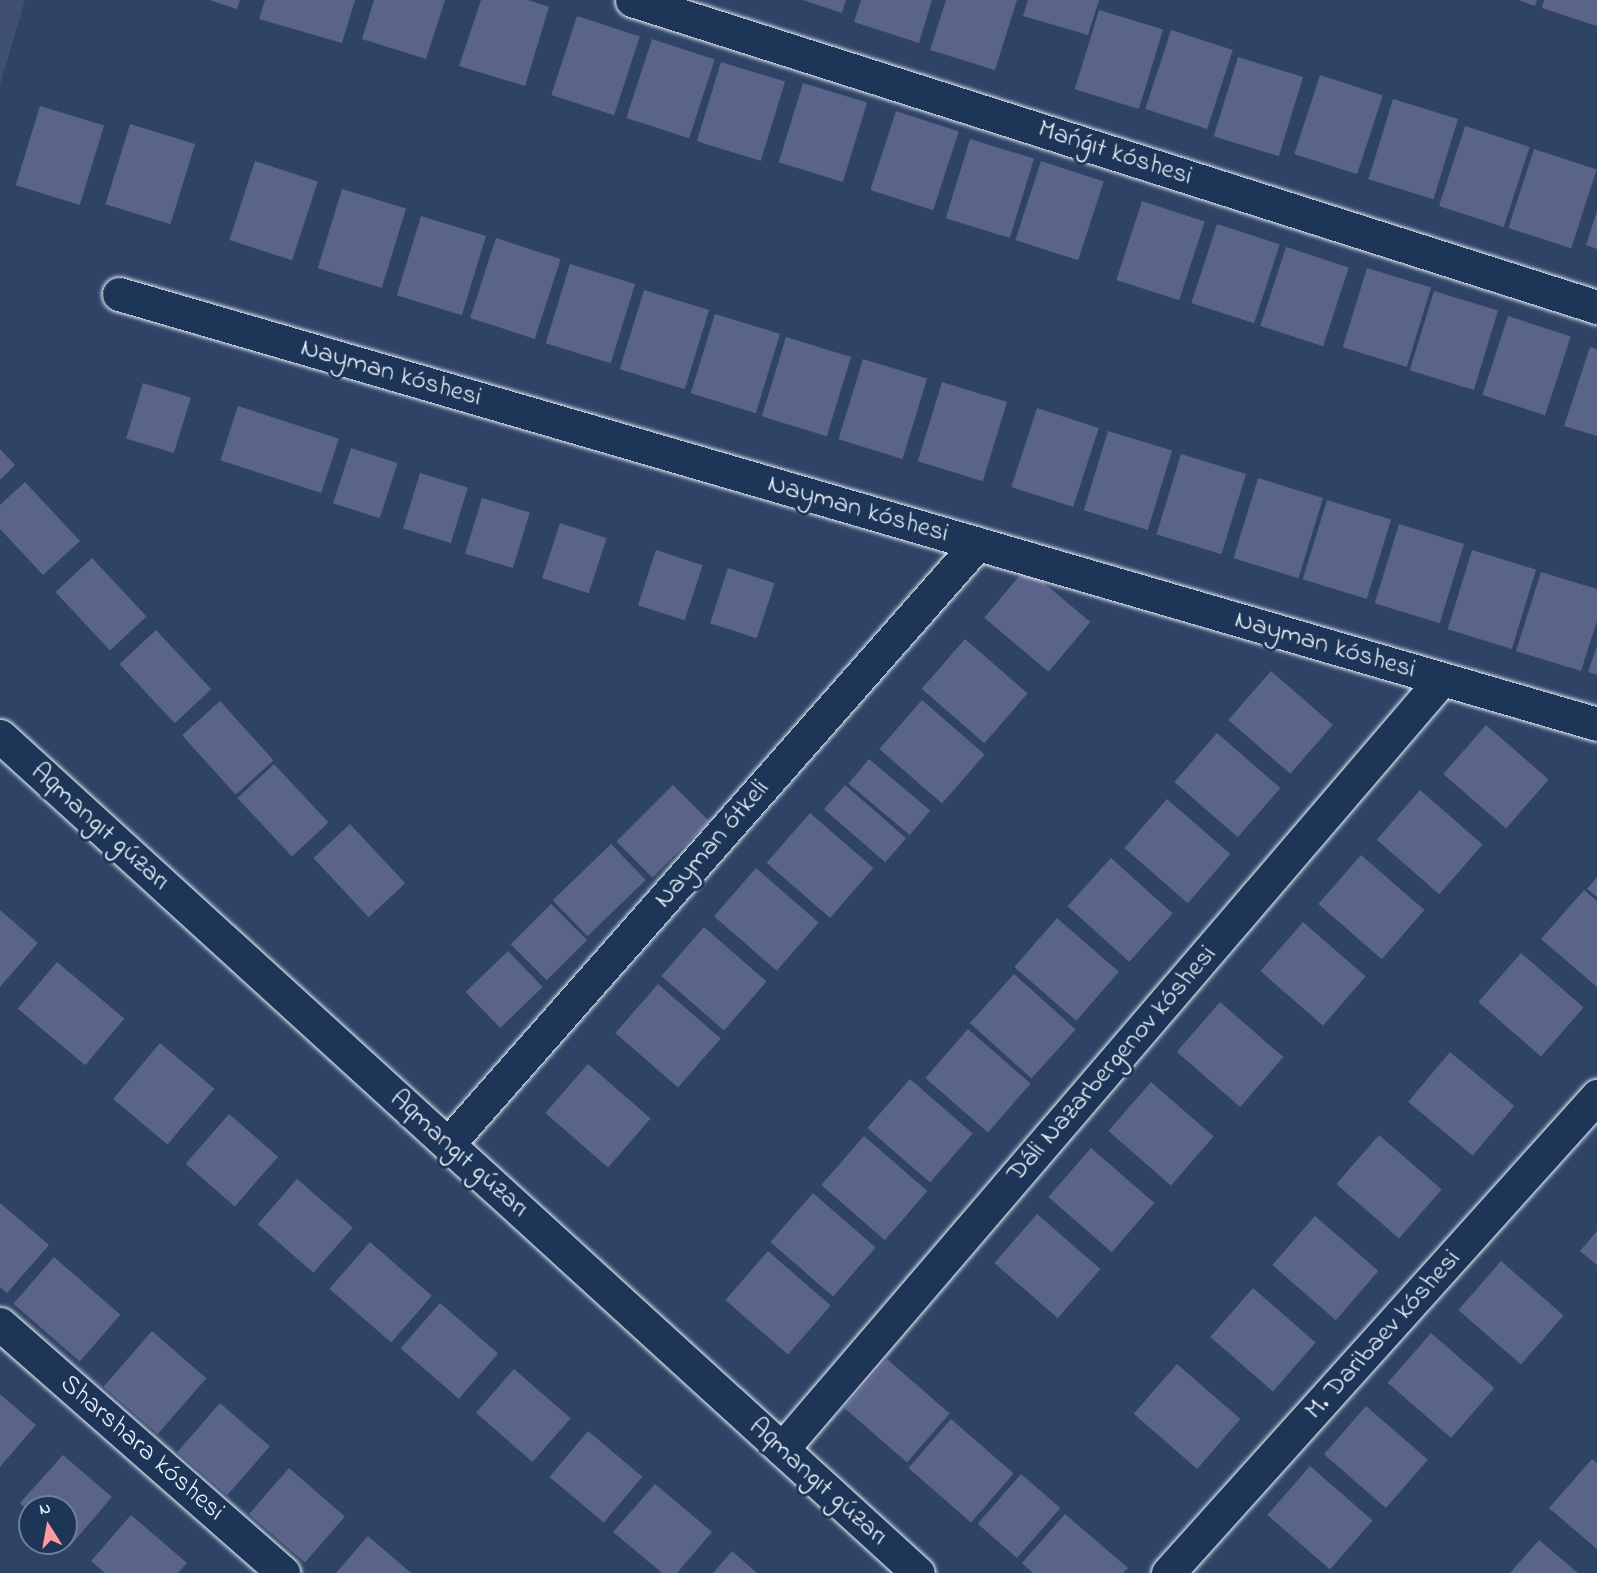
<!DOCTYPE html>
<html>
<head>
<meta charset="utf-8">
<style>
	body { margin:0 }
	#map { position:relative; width:1597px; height:1573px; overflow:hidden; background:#2f4366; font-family:"Indie Flower",sans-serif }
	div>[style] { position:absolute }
	.built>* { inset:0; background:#3f5074 }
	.building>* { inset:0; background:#5a638a; transform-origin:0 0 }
	.roads { filter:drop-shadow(0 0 2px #e8f1f8) drop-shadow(0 0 2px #e8f1f8) }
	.minor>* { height:33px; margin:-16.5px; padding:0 16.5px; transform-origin:16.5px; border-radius:16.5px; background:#1d3557 }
	.tertiary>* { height:33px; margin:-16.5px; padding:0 16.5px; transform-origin:16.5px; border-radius:16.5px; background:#1d3557 }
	span { translate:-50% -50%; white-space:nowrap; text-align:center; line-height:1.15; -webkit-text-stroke:6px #1d3557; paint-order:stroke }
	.street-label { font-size:27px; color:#e8f1f8 }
	.north { position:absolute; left:18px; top:1495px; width:60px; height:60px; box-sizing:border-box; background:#1d3557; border:2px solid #6e8097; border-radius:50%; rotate:349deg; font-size:16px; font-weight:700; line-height:24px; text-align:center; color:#e8f1f8 }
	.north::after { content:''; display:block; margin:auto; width:21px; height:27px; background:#ff9aa2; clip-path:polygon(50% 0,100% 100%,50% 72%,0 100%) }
</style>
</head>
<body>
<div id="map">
	<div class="built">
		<div style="clip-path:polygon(0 0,25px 0,0 85px)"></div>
	</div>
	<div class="building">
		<div style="clip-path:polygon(209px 0,240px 0,237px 9px)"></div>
		<div style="clip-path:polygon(265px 0,355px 0,342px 43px,259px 19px)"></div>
		<div style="clip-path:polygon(374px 0,445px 0,426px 59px,362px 39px)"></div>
		<div style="clip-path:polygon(481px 0,528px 0,549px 7px,525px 86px,459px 66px)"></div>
		<div style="clip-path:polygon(803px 0,846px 0,842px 13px)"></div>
		<div style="clip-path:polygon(861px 0,932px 0,919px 43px,854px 22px)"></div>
		<div style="clip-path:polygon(946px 0,1017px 0,995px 70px,930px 50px)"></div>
		<div style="clip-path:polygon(1028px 0,1099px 0,1088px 35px,1023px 16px)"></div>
		<div style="clip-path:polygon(1519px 0,1537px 0,1535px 6px)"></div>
		<div style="clip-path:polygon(1544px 0,1597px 0,1597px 26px,1542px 8px)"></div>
		<div style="left:1099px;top:10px;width:67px;height:83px;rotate:17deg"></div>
		<div style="left:577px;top:16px;width:66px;height:83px;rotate:18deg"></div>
		<div style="left:1171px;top:30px;width:65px;height:83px;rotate:18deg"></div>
		<div style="left:652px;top:39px;width:66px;height:83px;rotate:18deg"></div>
		<div style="left:1238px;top:57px;width:68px;height:83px;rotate:17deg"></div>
		<div style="left:721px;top:62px;width:67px;height:83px;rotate:17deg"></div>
		<div style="left:1320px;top:75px;width:66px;height:83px;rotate:18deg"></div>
		<div style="left:803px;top:83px;width:67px;height:83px;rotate:17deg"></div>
		<div style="left:1393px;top:99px;width:68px;height:84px;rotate:17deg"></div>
		<div style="left:40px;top:106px;width:67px;height:83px;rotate:17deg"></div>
		<div style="left:896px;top:111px;width:66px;height:83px;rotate:18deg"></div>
		<div style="left:130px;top:124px;width:68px;height:84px;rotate:17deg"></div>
		<div style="left:1465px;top:126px;width:68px;height:84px;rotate:18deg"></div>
		<div style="left:970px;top:139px;width:67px;height:83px;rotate:17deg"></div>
		<div style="left:1534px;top:149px;width:66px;height:83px;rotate:18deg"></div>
		<div style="left:255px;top:161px;width:66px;height:83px;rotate:18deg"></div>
		<div style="left:1041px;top:161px;width:66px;height:83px;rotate:18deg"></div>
		<div style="left:342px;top:189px;width:67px;height:83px;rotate:17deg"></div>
		<div style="left:1142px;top:201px;width:66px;height:83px;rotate:18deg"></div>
		<div style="clip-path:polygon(1597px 211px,1597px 249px,1586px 245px)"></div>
		<div style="left:421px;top:216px;width:68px;height:83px;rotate:17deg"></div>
		<div style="left:1217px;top:224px;width:66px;height:83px;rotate:18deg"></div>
		<div style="left:496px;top:238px;width:68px;height:84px;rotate:18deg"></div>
		<div style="left:1286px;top:247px;width:66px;height:83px;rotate:18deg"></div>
		<div style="left:570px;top:264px;width:68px;height:83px;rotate:17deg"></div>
		<div style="left:1367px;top:268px;width:67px;height:83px;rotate:17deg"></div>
		<div style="left:644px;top:290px;width:68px;height:83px;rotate:17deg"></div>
		<div style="left:1434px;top:291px;width:67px;height:83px;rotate:17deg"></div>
		<div style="left:715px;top:314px;width:68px;height:83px;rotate:17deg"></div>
		<div style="left:1508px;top:316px;width:66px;height:83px;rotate:18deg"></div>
		<div style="left:786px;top:337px;width:68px;height:83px;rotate:17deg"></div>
		<div style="clip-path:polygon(1590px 347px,1597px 349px,1597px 436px,1564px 426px)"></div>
		<div style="left:863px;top:359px;width:67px;height:84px;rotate:17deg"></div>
		<div style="left:942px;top:382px;width:68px;height:83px;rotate:17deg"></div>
		<div style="left:143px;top:383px;width:50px;height:58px;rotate:17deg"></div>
		<div style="left:238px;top:406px;width:106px;height:57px;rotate:18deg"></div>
		<div style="left:1037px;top:408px;width:65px;height:83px;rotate:18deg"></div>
		<div style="left:1108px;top:431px;width:67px;height:83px;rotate:17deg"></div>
		<div style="left:351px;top:448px;width:49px;height:58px;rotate:18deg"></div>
		<div style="clip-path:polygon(0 449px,15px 465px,0 480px)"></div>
		<div style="left:1181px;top:454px;width:68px;height:84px;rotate:17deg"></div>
		<div style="left:420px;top:473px;width:50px;height:58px;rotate:17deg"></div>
		<div style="left:1258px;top:478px;width:68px;height:84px;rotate:17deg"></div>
		<div style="clip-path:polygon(25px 482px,80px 541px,43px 575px,0 529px,0 505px)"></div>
		<div style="left:482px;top:498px;width:50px;height:58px;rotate:17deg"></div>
		<div style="left:1327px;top:500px;width:67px;height:83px;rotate:17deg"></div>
		<div style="left:560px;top:523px;width:49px;height:58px;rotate:18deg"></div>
		<div style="left:1399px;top:524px;width:68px;height:83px;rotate:17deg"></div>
		<div style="left:656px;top:550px;width:49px;height:58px;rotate:18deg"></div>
		<div style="left:1472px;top:550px;width:67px;height:83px;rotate:17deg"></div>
		<div style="left:92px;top:558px;width:80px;height:50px;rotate:47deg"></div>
		<div style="left:728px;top:568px;width:49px;height:58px;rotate:18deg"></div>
		<div style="left:1026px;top:568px;width:84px;height:65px;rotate:40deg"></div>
		<div style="clip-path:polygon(1541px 572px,1597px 589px,1597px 621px,1581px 671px,1516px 651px)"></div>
		<div style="left:156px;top:630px;width:81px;height:50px;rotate:47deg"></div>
		<div style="left:965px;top:639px;width:83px;height:66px;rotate:41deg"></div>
		<div style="clip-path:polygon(1597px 646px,1597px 675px,1588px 672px)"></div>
		<div style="left:1271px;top:671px;width:82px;height:65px;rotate:41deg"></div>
		<div style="left:922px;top:700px;width:83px;height:65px;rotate:41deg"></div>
		<div style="left:220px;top:701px;width:80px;height:51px;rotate:48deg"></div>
		<div style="left:1486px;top:725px;width:83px;height:65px;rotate:41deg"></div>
		<div style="left:1217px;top:733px;width:84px;height:65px;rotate:41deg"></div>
		<div style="left:869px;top:759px;width:80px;height:32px;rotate:40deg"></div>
		<div style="left:274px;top:764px;width:80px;height:50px;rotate:47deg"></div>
		<div style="left:673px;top:785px;width:51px;height:80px;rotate:45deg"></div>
		<div style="left:845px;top:785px;width:81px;height:32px;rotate:41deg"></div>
		<div style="left:1420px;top:790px;width:83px;height:66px;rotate:41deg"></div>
		<div style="left:1167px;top:799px;width:84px;height:65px;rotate:41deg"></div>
		<div style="left:810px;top:813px;width:84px;height:66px;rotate:41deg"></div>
		<div style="left:350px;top:824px;width:81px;height:50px;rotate:47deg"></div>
		<div style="left:611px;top:844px;width:50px;height:81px;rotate:46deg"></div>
		<div style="left:1361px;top:855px;width:84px;height:65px;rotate:41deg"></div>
		<div style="left:1111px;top:858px;width:83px;height:65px;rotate:42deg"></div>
		<div style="left:756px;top:868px;width:83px;height:64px;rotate:41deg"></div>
		<div style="clip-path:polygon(1597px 877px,1597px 897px,1587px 889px)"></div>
		<div style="clip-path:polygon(1584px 890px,1597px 901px,1597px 987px,1541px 939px)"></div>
		<div style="left:551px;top:904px;width:51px;height:57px;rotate:45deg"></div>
		<div style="clip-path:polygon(0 910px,38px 943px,0 987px)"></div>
		<div style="left:1057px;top:918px;width:82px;height:65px;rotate:41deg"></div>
		<div style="left:1303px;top:922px;width:83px;height:65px;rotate:41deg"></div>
		<div style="left:704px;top:927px;width:83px;height:65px;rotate:41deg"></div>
		<div style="left:508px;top:951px;width:50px;height:59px;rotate:46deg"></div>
		<div style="left:1521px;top:953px;width:83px;height:65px;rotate:41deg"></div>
		<div style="left:57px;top:962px;width:88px;height:61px;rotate:40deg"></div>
		<div style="left:1014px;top:974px;width:83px;height:66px;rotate:42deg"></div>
		<div style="left:658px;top:984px;width:83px;height:65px;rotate:41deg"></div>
		<div style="left:1220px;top:1002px;width:84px;height:66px;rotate:41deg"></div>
		<div style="left:968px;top:1029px;width:83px;height:65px;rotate:41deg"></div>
		<div style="left:160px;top:1043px;width:71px;height:73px;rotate:40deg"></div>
		<div style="left:1450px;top:1052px;width:84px;height:65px;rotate:40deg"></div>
		<div style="left:588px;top:1064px;width:83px;height:65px;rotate:41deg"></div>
		<div style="left:910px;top:1079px;width:83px;height:65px;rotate:41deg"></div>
		<div style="left:1151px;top:1082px;width:83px;height:65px;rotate:41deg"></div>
		<div style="left:229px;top:1114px;width:65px;height:66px;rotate:41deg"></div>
		<div style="left:1379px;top:1135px;width:83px;height:65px;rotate:41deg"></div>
		<div style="left:864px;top:1136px;width:84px;height:65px;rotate:41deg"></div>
		<div style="left:1091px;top:1148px;width:84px;height:65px;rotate:41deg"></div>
		<div style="left:297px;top:1179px;width:74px;height:60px;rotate:41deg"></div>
		<div style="left:813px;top:1193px;width:83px;height:65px;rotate:41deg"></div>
		<div style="clip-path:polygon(0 1203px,49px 1245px,7px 1293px,0 1287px)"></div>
		<div style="left:1037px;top:1214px;width:84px;height:65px;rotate:41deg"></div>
		<div style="left:1315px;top:1216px;width:84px;height:65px;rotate:41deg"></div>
		<div style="clip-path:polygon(1597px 1231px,1597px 1265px,1580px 1251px)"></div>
		<div style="left:370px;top:1242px;width:82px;height:62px;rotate:41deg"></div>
		<div style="left:768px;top:1251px;width:83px;height:65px;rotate:41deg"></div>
		<div style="left:54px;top:1257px;width:88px;height:62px;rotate:41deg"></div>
		<div style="left:1501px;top:1261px;width:83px;height:65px;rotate:41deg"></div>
		<div style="left:1253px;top:1288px;width:83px;height:65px;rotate:41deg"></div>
		<div style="left:440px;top:1303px;width:77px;height:60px;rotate:41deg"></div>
		<div style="left:152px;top:1331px;width:72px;height:74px;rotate:41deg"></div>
		<div style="left:1431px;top:1333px;width:84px;height:66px;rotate:41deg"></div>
		<div style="left:887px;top:1359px;width:83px;height:65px;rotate:41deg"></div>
		<div style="left:1177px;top:1364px;width:84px;height:66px;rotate:41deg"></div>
		<div style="left:514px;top:1369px;width:75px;height:58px;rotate:41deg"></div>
		<div style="clip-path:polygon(0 1394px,36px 1425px,0 1467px)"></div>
		<div style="left:220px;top:1403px;width:66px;height:65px;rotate:41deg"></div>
		<div style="left:1366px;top:1406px;width:82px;height:64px;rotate:41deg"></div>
		<div style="left:951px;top:1419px;width:83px;height:65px;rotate:41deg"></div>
		<div style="left:588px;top:1431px;width:71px;height:60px;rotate:40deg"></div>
		<div style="clip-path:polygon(63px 1455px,112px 1497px,70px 1546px,66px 1543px,66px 1507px,30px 1507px,30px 1512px,20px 1503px)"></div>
		<div style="clip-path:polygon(1592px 1459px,1597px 1463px,1597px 1549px,1549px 1508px)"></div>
		<div style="left:1310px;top:1466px;width:83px;height:65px;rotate:41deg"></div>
		<div style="left:289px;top:1468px;width:74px;height:61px;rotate:41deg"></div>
		<div style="left:1021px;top:1474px;width:52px;height:66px;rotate:41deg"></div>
		<div style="clip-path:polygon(655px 1484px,712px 1532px,677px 1573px,662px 1573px,613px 1532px)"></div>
		<div style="clip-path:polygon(1065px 1514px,1128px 1568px,1123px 1573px,1033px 1573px,1022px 1563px)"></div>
		<div style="clip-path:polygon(131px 1515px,187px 1563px,178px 1573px,105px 1573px,91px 1561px)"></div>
		<div style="clip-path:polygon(368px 1536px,411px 1573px,336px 1573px)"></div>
		<div style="clip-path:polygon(1539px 1540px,1578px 1573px,1510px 1573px)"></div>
		<div style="clip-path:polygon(732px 1551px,757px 1573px,713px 1573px)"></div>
	</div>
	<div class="roads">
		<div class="minor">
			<div style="left:632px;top:0;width:1013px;rotate:17.65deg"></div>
			<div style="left:119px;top:294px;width:1539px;rotate:16.22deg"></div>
			<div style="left:448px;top:1144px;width:800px;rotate:-48.6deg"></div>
			<div style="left:0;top:1324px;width:377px;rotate:41.3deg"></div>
			<div style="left:782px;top:1449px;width:1014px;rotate:-49.4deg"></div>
			<div style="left:1168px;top:1573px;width:642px;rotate:-48.03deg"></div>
		</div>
		<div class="tertiary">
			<div style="left:0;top:736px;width:1242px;rotate:42.36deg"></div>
		</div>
	</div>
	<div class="street-label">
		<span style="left:1115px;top:153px;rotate:18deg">Mańǵıt kóshesi</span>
		<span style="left:391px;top:373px;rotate:16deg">Nayman kóshesi</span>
		<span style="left:858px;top:509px;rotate:16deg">Nayman kóshesi</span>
		<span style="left:1325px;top:645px;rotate:16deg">Nayman kóshesi</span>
		<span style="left:100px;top:827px;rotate:42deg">Aqmangıt gúzarı</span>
		<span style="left:712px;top:844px;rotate:-49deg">Nayman ótkeli</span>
		<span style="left:1112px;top:1064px;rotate:-49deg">Dáli Nazarbergenov kóshesi</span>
		<span style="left:459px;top:1154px;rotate:42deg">Aqmangıt gúzarı</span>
		<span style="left:1383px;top:1335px;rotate:-48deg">M. Daribaev kóshesi</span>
		<span style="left:142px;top:1448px;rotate:41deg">Sharshara kóshesi</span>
		<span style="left:818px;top:1482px;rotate:42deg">Aqmangıt gúzarı</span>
	</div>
	<div class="north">N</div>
</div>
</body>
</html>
